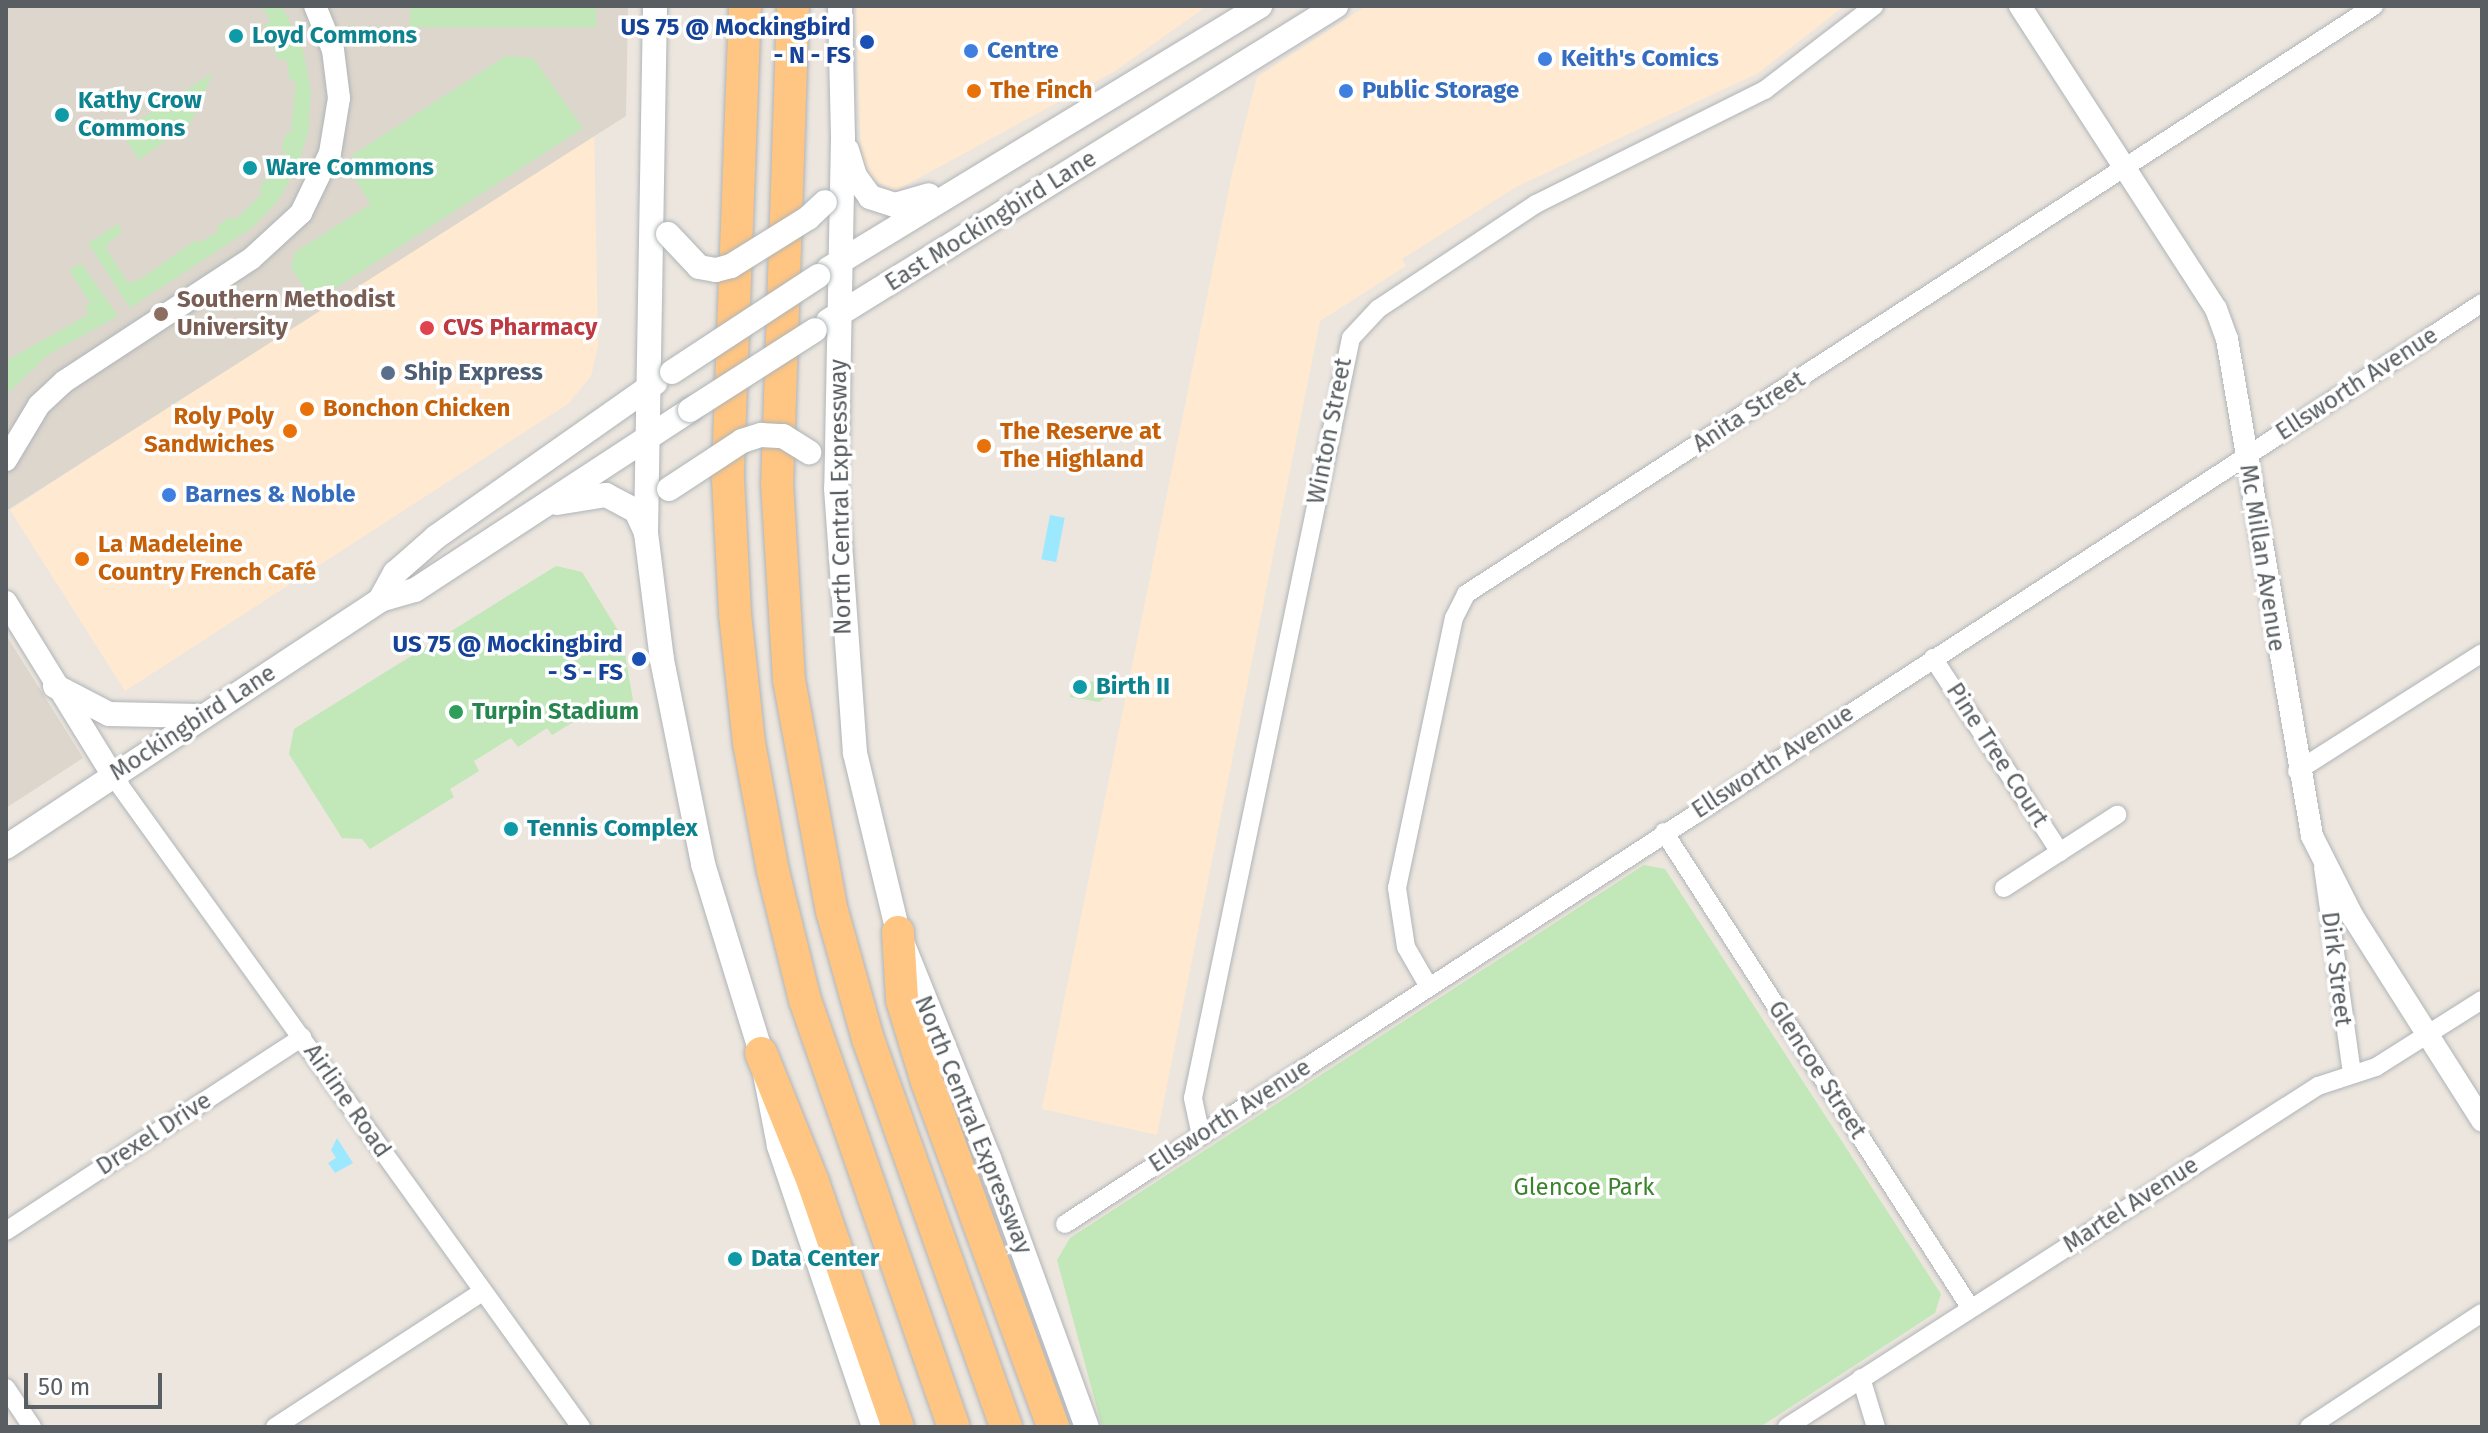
<!DOCTYPE html>
<html>
<head>
<meta charset="utf-8">
<style>
	body { margin:0 }
	#map { position:relative; width:2488px; height:1433px; overflow:hidden; background:#ece6de; font-family:"Fira Sans",sans-serif }
	div>[style] { position:absolute }
	.commercial>* { inset:0; background:#ffead1 }
	.education>* { inset:0; background:#dcd6cd }
	.green>* { inset:0; background:#c2e7b8; transform-origin:0 0 }
	.water>* { inset:0; background:#9ce9ff; transform-origin:0 0 }
	.roads { filter:drop-shadow(0 0 2px #b0b4b8) drop-shadow(0 0 2px #b0b4b8) }
	.minor>* { height:18px; margin:-9px; padding:0 9px; transform-origin:9px; border-radius:9px; background:#fff }
	.tertiary>* { height:22px; margin:-11px; padding:0 11px; transform-origin:11px; border-radius:11px; background:#fff }
	.secondary>* { height:24px; margin:-12px; padding:0 12px; transform-origin:12px; border-radius:12px; background:#fff }
	.motorway>* { height:32px; margin:-16px; padding:0 16px; transform-origin:16px; border-radius:16px; background:#ffc583 }
	.bridges { filter:drop-shadow(0 0 2px #aeb5b8) drop-shadow(0 0 2px #aeb5b8) }
	.secondary-bridge>* { height:24px; margin:-12px; padding:0 12px; transform-origin:12px; border-radius:12px; background:#fff }
	.dots>* { width:22px; height:22px; translate:-50% -50%; box-sizing:border-box; border:4px solid #fff; border-radius:50% }
	span { translate:-50% -50%; white-space:nowrap; text-align:center; line-height:1.15; -webkit-text-stroke:7px #fff; paint-order:stroke }
	.transit-label { font-size:24px; color:#164399; font-weight:700 }
	.right { translate:-100% -50%; text-align:right }
	.culture-label { font-size:24px; color:#0d838f; font-weight:700 }
	.left { translate:0 -50%; text-align:left }
	.shop-label { font-size:24px; color:#366cbe; font-weight:700 }
	.food-label { font-size:24px; color:#c56008; font-weight:700 }
	.street-label { font-size:24px; color:#585e61 }
	.education-label { font-size:24px; color:#785e54; font-weight:700 }
	.health-label { font-size:24px; color:#be3a42; font-weight:700 }
	.service-label { font-size:24px; color:#4e5e75; font-weight:700 }
	.leisure-label { font-size:24px; color:#27864d; font-weight:700 }
	.park-label { font-size:24px; color:#3b842d }
	.frame { position:absolute; inset:0; border:8px solid #585e61; pointer-events:none }
	.scale { position:absolute; left:24px; top:1373px; width:138px; height:36px; box-sizing:border-box; border:4px solid #585e61; border-top:0; padding-left:10px; font-size:24px; line-height:28px; white-space:nowrap; color:#585e61; -webkit-text-stroke:6px #fff; paint-order:stroke }
</style>
</head>
<body>
<div id="map">
	<div class="commercial">
		<div style="clip-path:polygon(856px 6px,1207px 6px,1115px 71px,895px 191px,868px 177px,861px 158px)"></div>
		<div style="clip-path:polygon(1366px 6px,1844px 6px,1758px 73px,1516px 187px,1402px 259px,1406px 266px,1320px 321px,1157px 1135px,1042px 1109px,1232px 174px,1257px 77px)"></div>
		<div style="clip-path:polygon(594px 127px,598px 346px,591px 376px,568px 404px,125px 691px,10px 510px)"></div>
	</div>
	<div class="education">
		<div style="clip-path:polygon(6px 6px,628px 6px,626px 116px,6px 511px)"></div>
		<div style="clip-path:polygon(6px 635px,83px 758px,6px 808px)"></div>
	</div>
	<div class="green">
		<div style="clip-path:polygon(282px 6px,303px 50px,311px 91px,308px 133px,296px 170px,277px 202px,252px 228px,130px 308px,88px 243px,118px 224px,122px 231px,105px 247px,128px 283px,139px 280px,196px 240px,199px 243px,219px 231px,217px 226px,231px 217px,235px 220px,262px 193px,259px 189px,269px 174px,274px 175px,286px 151px,281px 149px,287px 132px,291px 132px,296px 81px,290px 81px,286px 59px,279px 60px,263px 26px,271px 21px,262px 8px)"></div>
		<div style="left:410px;top:6px;width:186px;height:21px"></div>
		<div style="clip-path:polygon(506px 56px,533px 58px,583px 128px,314px 302px,291px 268px,295px 252px,371px 204px,349px 170px,354px 154px)"></div>
		<div style="clip-path:polygon(213px 73px,191px 122px,139px 160px,121px 132px)"></div>
		<div style="clip-path:polygon(81px 263px,118px 316px,49px 354px,6px 395px,6px 361px,89px 314px,85px 307px,90px 303px,69px 270px)"></div>
		<div style="clip-path:polygon(556px 566px,582px 572px,622px 637px,633px 700px,605px 717px,598px 707px,552px 735px,547px 728px,518px 747px,511px 738px,474px 761px,479px 771px,450px 789px,454px 797px,370px 849px,362px 839px,342px 838px,289px 754px,294px 729px)"></div>
		<div style="clip-path:polygon(1074px 677px,1106px 685px,1110px 694px,1099px 702px,1070px 697px)"></div>
		<div style="clip-path:polygon(1644px 865px,1665px 869px,1941px 1294px,1935px 1313px,1760px 1427px,1102px 1427px,1057px 1260px,1070px 1238px)"></div>
	</div>
	<div class="water">
		<div style="left:1050px;top:515px;width:15px;height:45px;rotate:11deg"></div>
		<div style="clip-path:polygon(337px 1138px,353px 1163px,335px 1173px,328px 1163px,336px 1158px,331px 1150px)"></div>
	</div>
	<div class="roads">
		<div class="minor">
			<div style="left:1933px;top:658px;width:232px;rotate:56.8deg"></div>
			<div style="left:2297px;top:771px;width:219px;rotate:-32.5deg"></div>
			<div style="left:113px;top:776px;width:802px;rotate:54.29deg"></div>
			<div style="left:1664px;top:832px;width:565px;rotate:57.21deg"></div>
			<div style="left:2323px;top:867px;width:208px;rotate:82deg"></div>
			<div style="left:2004px;top:888px;width:135px;rotate:-32.9deg"></div>
			<div style="left:1429px;top:987px;width:46px;rotate:-119.9deg"></div>
			<div style="left:1406px;top:947px;width:60px;rotate:-98.7deg"></div>
			<div style="left:1397px;top:888px;width:276px;rotate:-78.1deg"></div>
			<div style="left:1454px;top:618px;width:27px;rotate:-63deg"></div>
			<div style="left:1466px;top:594px;width:1082px;rotate:-32.93deg"></div>
			<div style="left:1201px;top:1136px;width:39px;rotate:-102deg"></div>
			<div style="left:1193px;top:1098px;width:776px;rotate:-78.26deg"></div>
			<div style="left:1351px;top:338px;width:40px;rotate:-47deg"></div>
			<div style="left:1378px;top:309px;width:190px;rotate:-33.6deg"></div>
			<div style="left:1536px;top:204px;width:256px;rotate:-26.5deg"></div>
			<div style="left:1765px;top:90px;width:138px;rotate:-37.6deg"></div>
			<div style="left:1065px;top:1224px;width:1690px;rotate:-33.02deg"></div>
			<div style="left:6px;top:1231px;width:354px;rotate:-33.2deg"></div>
			<div style="left:1861px;top:1378px;width:51px;rotate:73deg"></div>
			<div style="left:6px;top:1388px;width:47px;rotate:56.3deg"></div>
			<div style="left:275px;top:1427px;width:247px;rotate:-33.1deg"></div>
			<div style="left:1787px;top:1427px;width:631px;rotate:-32.71deg"></div>
			<div style="left:2318px;top:1086px;width:61px;rotate:-18.1deg"></div>
			<div style="left:2376px;top:1067px;width:125px;rotate:-32.3deg"></div>
			<div style="left:2309px;top:1427px;width:207px;rotate:-33.4deg"></div>
		</div>
		<div class="tertiary">
			<div style="left:2020px;top:6px;width:361px;rotate:57.1deg"></div>
			<div style="left:2216px;top:309px;width:32px;rotate:70deg"></div>
			<div style="left:2227px;top:339px;width:504px;rotate:80.29deg"></div>
			<div style="left:2312px;top:836px;width:91px;rotate:63.2deg"></div>
			<div style="left:2353px;top:917px;width:241px;rotate:57.6deg"></div>
			<div style="left:6px;top:460px;width:64px;rotate:-59deg"></div>
			<div style="left:39px;top:405px;width:35px;rotate:-43deg"></div>
			<div style="left:65px;top:381px;width:222px;rotate:-33.3deg"></div>
			<div style="left:251px;top:259px;width:68px;rotate:-42.6deg"></div>
			<div style="left:301px;top:213px;width:67px;rotate:-64.2deg"></div>
			<div style="left:330px;top:153px;width:56px;rotate:-80.7deg"></div>
			<div style="left:339px;top:98px;width:48px;rotate:-97.1deg"></div>
			<div style="left:333px;top:50px;width:48px;rotate:-112.2deg"></div>
			<div style="left:6px;top:602px;width:204px;rotate:58.4deg"></div>
		</div>
		<div class="secondary">
			<div style="left:655px;top:6px;width:527px;rotate:90.98deg"></div>
			<div style="left:646px;top:533px;width:128px;rotate:82.8deg"></div>
			<div style="left:662px;top:660px;width:208px;rotate:78.6deg"></div>
			<div style="left:703px;top:864px;width:198px;rotate:72.9deg"></div>
			<div style="left:761px;top:1053px;width:95px;rotate:79deg"></div>
			<div style="left:779px;top:1146px;width:297px;rotate:71.3deg"></div>
			<div style="left:840px;top:6px;width:131px;rotate:88.7deg"></div>
			<div style="left:843px;top:137px;width:351px;rotate:91.1deg"></div>
			<div style="left:836px;top:488px;width:266px;rotate:85.9deg"></div>
			<div style="left:855px;top:753px;width:184px;rotate:76.5deg"></div>
			<div style="left:898px;top:932px;width:244px;rotate:68.1deg"></div>
			<div style="left:989px;top:1158px;width:286px;rotate:70deg"></div>
			<div style="left:847px;top:150px;width:27px;rotate:73deg"></div>
			<div style="left:855px;top:176px;width:26px;rotate:54deg"></div>
			<div style="left:870px;top:197px;width:26px;rotate:18deg"></div>
			<div style="left:895px;top:205px;width:35px;rotate:-16deg"></div>
			<div style="left:828px;top:269px;width:506px;rotate:-31.33deg"></div>
			<div style="left:828px;top:321px;width:598px;rotate:-31.8deg"></div>
			<div style="left:557px;top:503px;width:50px;rotate:-9.3deg"></div>
			<div style="left:606px;top:495px;width:34px;rotate:28deg"></div>
			<div style="left:636px;top:511px;width:23px;rotate:65deg"></div>
			<div style="left:380px;top:600px;width:31px;rotate:-61deg"></div>
			<div style="left:395px;top:573px;width:55px;rotate:-41.3deg"></div>
			<div style="left:436px;top:537px;width:268px;rotate:-35.1deg"></div>
			<div style="left:55px;top:686px;width:61px;rotate:27.4deg"></div>
			<div style="left:109px;top:714px;width:92px;rotate:1.2deg"></div>
			<div style="left:6px;top:847px;width:448px;rotate:-33.4deg"></div>
			<div style="left:380px;top:600px;width:36px;rotate:-16deg"></div>
			<div style="left:415px;top:590px;width:329px;rotate:-33.2deg"></div>
		</div>
		<div class="motorway">
			<div style="left:745px;top:6px;width:473px;rotate:92.1deg"></div>
			<div style="left:728px;top:479px;width:135px;rotate:87deg"></div>
			<div style="left:735px;top:614px;width:130px;rotate:83.8deg"></div>
			<div style="left:749px;top:743px;width:130px;rotate:79.4deg"></div>
			<div style="left:773px;top:871px;width:133px;rotate:76.1deg"></div>
			<div style="left:805px;top:1000px;width:452px;rotate:70.8deg"></div>
			<div style="left:793px;top:6px;width:477px;rotate:91.9deg"></div>
			<div style="left:777px;top:483px;width:197px;rotate:86.5deg"></div>
			<div style="left:789px;top:680px;width:235px;rotate:79.5deg"></div>
			<div style="left:832px;top:911px;width:133px;rotate:74.3deg"></div>
			<div style="left:868px;top:1039px;width:412px;rotate:70.4deg"></div>
			<div style="left:898px;top:932px;width:68px;rotate:86.6deg"></div>
			<div style="left:902px;top:1000px;width:86px;rotate:73deg"></div>
			<div style="left:927px;top:1082px;width:367px;rotate:69.9deg"></div>
			<div style="left:761px;top:1053px;width:139px;rotate:68deg"></div>
			<div style="left:813px;top:1182px;width:259px;rotate:70.9deg"></div>
		</div>
	</div>
	<div class="bridges">
		<div class="secondary-bridge">
			<div style="left:668px;top:234px;width:45px;rotate:46.8deg"></div>
			<div style="left:699px;top:267px;width:17px;rotate:10deg"></div>
			<div style="left:716px;top:270px;width:16px;rotate:-15deg"></div>
			<div style="left:731px;top:266px;width:91px;rotate:-31.9deg"></div>
			<div style="left:808px;top:218px;width:23px;rotate:-43deg"></div>
			<div style="left:672px;top:372px;width:175px;rotate:-33.3deg"></div>
			<div style="left:690px;top:410px;width:148px;rotate:-32.6deg"></div>
			<div style="left:669px;top:489px;width:87px;rotate:-33.3deg"></div>
			<div style="left:742px;top:441px;width:20px;rotate:-18deg"></div>
			<div style="left:761px;top:435px;width:22px;rotate:3deg"></div>
			<div style="left:783px;top:436px;width:31px;rotate:32deg"></div>
		</div>
	</div>
	<div class="dots">
		<div style="left:236px;top:36px;background:#0f9aa8"></div>
		<div style="left:867px;top:42px;background:#1a4fb4"></div>
		<div style="left:971px;top:51px;background:#3f7fe0"></div>
		<div style="left:1545px;top:59px;background:#3f7fe0"></div>
		<div style="left:974px;top:91px;background:#e8710a"></div>
		<div style="left:1346px;top:91px;background:#3f7fe0"></div>
		<div style="left:62px;top:115px;background:#0f9aa8"></div>
		<div style="left:250px;top:168px;background:#0f9aa8"></div>
		<div style="left:161px;top:314px;background:#8d6e63"></div>
		<div style="left:427px;top:328px;background:#e0444e"></div>
		<div style="left:388px;top:373px;background:#5c6f8a"></div>
		<div style="left:307px;top:409px;background:#e8710a"></div>
		<div style="left:290px;top:431px;background:#e8710a"></div>
		<div style="left:984px;top:446px;background:#e8710a"></div>
		<div style="left:169px;top:495px;background:#3f7fe0"></div>
		<div style="left:82px;top:559px;background:#e8710a"></div>
		<div style="left:639px;top:659px;background:#1a4fb4"></div>
		<div style="left:1080px;top:687px;background:#0f9aa8"></div>
		<div style="left:456px;top:712px;background:#2e9e5b"></div>
		<div style="left:511px;top:829px;background:#0f9aa8"></div>
		<div style="left:735px;top:1259px;background:#0f9aa8"></div>
	</div>
	<div class="transit-label">
		<span class="right" style="left:851px;top:42px">US 75 @ Mockingbird<br>- N - FS</span>
		<span class="right" style="left:623px;top:659px">US 75 @ Mockingbird<br>- S - FS</span>
	</div>
	<div class="culture-label">
		<span class="left" style="left:252px;top:36px">Loyd Commons</span>
		<span class="left" style="left:78px;top:115px">Kathy Crow<br>Commons</span>
		<span class="left" style="left:266px;top:168px">Ware Commons</span>
		<span class="left" style="left:1096px;top:687px">Birth II</span>
		<span class="left" style="left:527px;top:829px">Tennis Complex</span>
		<span class="left" style="left:751px;top:1259px">Data Center</span>
	</div>
	<div class="shop-label">
		<span class="left" style="left:987px;top:51px">Centre</span>
		<span class="left" style="left:1561px;top:59px">Keith's Comics</span>
		<span class="left" style="left:1362px;top:91px">Public Storage</span>
		<span class="left" style="left:185px;top:495px">Barnes &amp; Noble</span>
	</div>
	<div class="food-label">
		<span class="left" style="left:990px;top:91px">The Finch</span>
		<span class="left" style="left:323px;top:409px">Bonchon Chicken</span>
		<span class="right" style="left:274px;top:431px">Roly Poly<br>Sandwiches</span>
		<span class="left" style="left:1000px;top:446px">The Reserve at<br>The Highland</span>
		<span class="left" style="left:98px;top:559px">La Madeleine<br>Country French Café</span>
	</div>
	<div class="street-label">
		<span style="left:991px;top:221px;rotate:-32deg">East Mockingbird Lane</span>
		<span style="left:2357px;top:384px;rotate:-33deg">Ellsworth Avenue</span>
		<span style="left:1749px;top:412px;rotate:-33deg">Anita Street</span>
		<span style="left:1330px;top:431px;rotate:-79deg">Winton Street</span>
		<span style="left:841px;top:497px;rotate:-91deg">North Central Expressway</span>
		<span style="left:2262px;top:558px;rotate:81deg">Mc Millan Avenue</span>
		<span style="left:193px;top:723px;rotate:-33deg">Mockingbird Lane</span>
		<span style="left:1997px;top:755px;rotate:57deg">Pine Tree Court</span>
		<span style="left:1773px;top:762px;rotate:-33deg">Ellsworth Avenue</span>
		<span style="left:2336px;top:969px;rotate:83deg">Dirk Street</span>
		<span style="left:1817px;top:1070px;rotate:57deg">Glencoe Street</span>
		<span style="left:347px;top:1101px;rotate:55deg">Airline Road</span>
		<span style="left:1230px;top:1116px;rotate:-33deg">Ellsworth Avenue</span>
		<span style="left:973px;top:1125px;rotate:68deg">North Central Expressway</span>
		<span style="left:154px;top:1134px;rotate:-33deg">Drexel Drive</span>
		<span style="left:2131px;top:1205px;rotate:-33deg">Martel Avenue</span>
	</div>
	<div class="education-label">
		<span class="left" style="left:177px;top:314px">Southern Methodist<br>University</span>
	</div>
	<div class="health-label">
		<span class="left" style="left:443px;top:328px">CVS Pharmacy</span>
	</div>
	<div class="service-label">
		<span class="left" style="left:404px;top:373px">Ship Express</span>
	</div>
	<div class="leisure-label">
		<span class="left" style="left:472px;top:712px">Turpin Stadium</span>
	</div>
	<div class="park-label">
		<span style="left:1584px;top:1188px">Glencoe Park</span>
	</div>
	<div class="frame"></div>
	<div class="scale">50 m</div>
</div>
</body>
</html>
